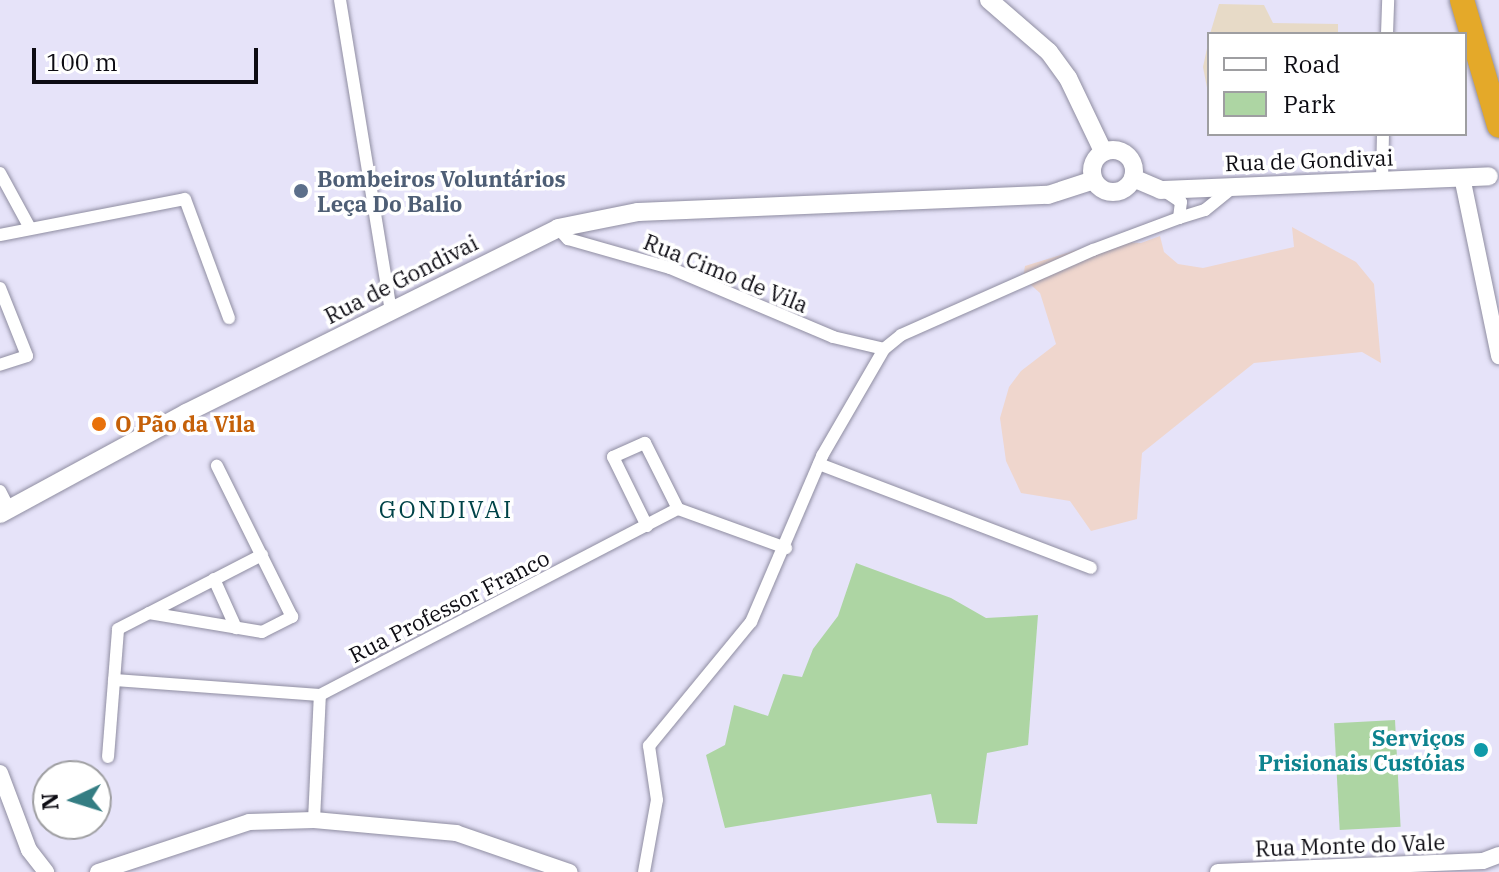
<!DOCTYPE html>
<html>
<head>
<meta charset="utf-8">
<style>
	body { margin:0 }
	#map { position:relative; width:1499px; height:872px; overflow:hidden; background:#e6e3f9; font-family:"IBM Plex Serif",serif }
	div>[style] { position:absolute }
	.industrial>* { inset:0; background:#efd6cd }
	.education>* { inset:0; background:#e7dac7 }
	.green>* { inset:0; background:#add5a3; transform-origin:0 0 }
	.roads { filter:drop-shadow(0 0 2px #8f8da1) drop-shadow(0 0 2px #8f8da1) }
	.minor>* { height:12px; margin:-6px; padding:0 6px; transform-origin:6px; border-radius:6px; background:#fff }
	.tertiary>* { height:16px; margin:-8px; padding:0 8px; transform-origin:8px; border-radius:8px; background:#fff }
	.secondary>* { height:18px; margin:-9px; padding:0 9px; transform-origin:9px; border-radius:9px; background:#fff }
	.secondary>.ring { margin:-9px; padding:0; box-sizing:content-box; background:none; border:18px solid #fff; border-radius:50% }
	.motorway>* { height:24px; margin:-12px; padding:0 12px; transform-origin:12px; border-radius:12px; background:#e4a929 }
	.dots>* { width:22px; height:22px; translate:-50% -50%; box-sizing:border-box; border:4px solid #fff; border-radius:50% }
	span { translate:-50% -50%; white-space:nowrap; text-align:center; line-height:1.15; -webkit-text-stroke:7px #fff; paint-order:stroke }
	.street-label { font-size:22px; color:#0d0c13 }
	.service-label { font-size:22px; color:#4e5e75; font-weight:700 }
	.left { translate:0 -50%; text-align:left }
	.food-label { font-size:22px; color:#c56008; font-weight:700 }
	.culture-label { font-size:22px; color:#0d838f; font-weight:700 }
	.right { translate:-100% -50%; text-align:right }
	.neighbourhood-label { font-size:24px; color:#004348; letter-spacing:2px }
	.legend { position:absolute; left:1207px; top:32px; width:260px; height:104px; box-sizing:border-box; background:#fff; border:2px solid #9e9ea1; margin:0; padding:10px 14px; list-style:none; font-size:24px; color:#0d0c13 }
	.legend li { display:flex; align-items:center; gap:16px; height:40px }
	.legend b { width:40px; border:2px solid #9e9ea1 }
	.north { position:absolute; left:32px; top:760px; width:80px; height:80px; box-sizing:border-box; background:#fff; border:2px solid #9e9ea1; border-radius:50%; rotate:266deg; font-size:22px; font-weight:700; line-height:32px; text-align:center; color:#0d0c13 }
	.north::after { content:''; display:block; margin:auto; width:28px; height:36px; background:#347d83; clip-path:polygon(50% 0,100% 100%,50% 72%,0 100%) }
	.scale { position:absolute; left:32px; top:48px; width:226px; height:36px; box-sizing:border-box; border:4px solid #0d0c13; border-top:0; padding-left:10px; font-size:24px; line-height:28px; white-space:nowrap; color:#0d0c13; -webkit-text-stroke:6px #fff; paint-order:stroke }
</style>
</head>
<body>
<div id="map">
	<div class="industrial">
		<div style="clip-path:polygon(1292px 227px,1356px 262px,1374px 284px,1381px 363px,1362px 352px,1254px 363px,1142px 453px,1137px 519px,1091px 531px,1070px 501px,1021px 493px,1006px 461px,1000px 418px,1009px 387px,1021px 371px,1056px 344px,1040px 293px,1023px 278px,1025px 266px,1106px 241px,1141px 243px,1160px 236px,1164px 252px,1178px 264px,1203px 268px,1294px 247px)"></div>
	</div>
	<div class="education">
		<div style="clip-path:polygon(1219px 4px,1264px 5px,1273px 23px,1338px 24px,1338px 34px,1210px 34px)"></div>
		<div style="clip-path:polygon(1209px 39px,1209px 98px,1203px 67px)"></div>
	</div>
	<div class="green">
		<div style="clip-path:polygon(856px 563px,951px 598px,986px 618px,1038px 615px,1028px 745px,987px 753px,977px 824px,937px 823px,931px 794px,725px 828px,706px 755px,725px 745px,734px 705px,768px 716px,783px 674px,802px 677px,813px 649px,838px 616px)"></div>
		<div style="left:1395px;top:720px;width:107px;height:61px;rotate:87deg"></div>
	</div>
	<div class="roads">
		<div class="minor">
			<div style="left:340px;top:0;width:314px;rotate:80.7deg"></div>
			<div style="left:1387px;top:34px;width:34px;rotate:-88deg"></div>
			<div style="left:0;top:173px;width:63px;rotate:61.4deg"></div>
			<div style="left:1382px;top:181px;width:47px;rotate:-88.8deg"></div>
			<div style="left:1179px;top:218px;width:27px;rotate:-17deg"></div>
			<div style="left:1205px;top:210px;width:33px;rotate:-39deg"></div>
			<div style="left:558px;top:228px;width:15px;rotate:48deg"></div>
			<div style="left:568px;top:239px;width:106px;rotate:15.9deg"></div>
			<div style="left:670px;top:268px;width:177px;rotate:22.9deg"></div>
			<div style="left:833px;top:337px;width:52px;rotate:13.2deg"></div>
			<div style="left:0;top:235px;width:188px;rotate:-11deg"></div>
			<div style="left:185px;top:199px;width:127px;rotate:69.7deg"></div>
			<div style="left:0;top:288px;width:73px;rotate:68.3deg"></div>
			<div style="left:27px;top:356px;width:28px;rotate:162deg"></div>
			<div style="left:819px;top:464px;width:291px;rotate:20.9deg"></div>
			<div style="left:0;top:491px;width:20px;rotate:63deg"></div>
			<div style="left:647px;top:526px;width:77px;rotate:-116.2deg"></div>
			<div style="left:613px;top:457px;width:35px;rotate:-24deg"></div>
			<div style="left:645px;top:443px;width:74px;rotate:63.4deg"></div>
			<div style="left:214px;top:579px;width:54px;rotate:65.8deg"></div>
			<div style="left:149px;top:613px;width:115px;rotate:9.5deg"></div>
			<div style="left:262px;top:632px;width:34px;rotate:-27deg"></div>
			<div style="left:292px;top:617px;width:169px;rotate:-116.4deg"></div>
			<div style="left:114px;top:680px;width:207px;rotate:4.2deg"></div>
			<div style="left:320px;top:695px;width:403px;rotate:-27.5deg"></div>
			<div style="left:678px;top:509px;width:115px;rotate:19.9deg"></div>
			<div style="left:108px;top:757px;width:128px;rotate:-85.5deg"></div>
			<div style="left:118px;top:629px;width:162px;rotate:-27.2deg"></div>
			<div style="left:314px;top:820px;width:125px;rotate:-87.3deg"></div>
			<div style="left:644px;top:872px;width:73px;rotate:-79.8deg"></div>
			<div style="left:657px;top:800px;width:55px;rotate:-98.4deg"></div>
			<div style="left:649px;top:746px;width:161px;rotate:-50.6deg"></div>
			<div style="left:751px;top:622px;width:181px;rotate:-66.8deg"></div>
			<div style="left:822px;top:456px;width:124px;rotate:-59.9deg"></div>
			<div style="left:884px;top:349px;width:22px;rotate:-39deg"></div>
			<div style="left:901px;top:335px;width:210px;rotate:-23.9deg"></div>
			<div style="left:1093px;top:250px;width:92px;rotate:-20.4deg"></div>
			<div style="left:1179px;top:218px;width:16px;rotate:-83deg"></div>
			<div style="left:1181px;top:202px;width:18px;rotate:-146deg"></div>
		</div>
		<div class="tertiary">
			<div style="left:1462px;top:177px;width:183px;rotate:78.3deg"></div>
			<div style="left:0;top:773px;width:82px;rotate:69.4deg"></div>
			<div style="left:29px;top:850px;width:28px;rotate:52deg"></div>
			<div style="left:98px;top:872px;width:159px;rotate:-18.3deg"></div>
			<div style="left:249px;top:822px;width:65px;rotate:-1.8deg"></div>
			<div style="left:314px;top:820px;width:143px;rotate:5.2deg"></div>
			<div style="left:456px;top:833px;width:120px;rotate:19deg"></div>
			<div style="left:1218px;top:872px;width:265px;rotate:-2.4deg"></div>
			<div style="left:1483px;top:861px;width:17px;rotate:-21deg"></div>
		</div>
		<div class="secondary">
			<div style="left:989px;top:0;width:79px;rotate:40.9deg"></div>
			<div style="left:1049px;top:52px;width:32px;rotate:54deg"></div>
			<div style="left:1068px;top:78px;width:81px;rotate:64.4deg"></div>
			<div class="ring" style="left:1092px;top:150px;width:24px;height:24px"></div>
			<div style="left:1133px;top:178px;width:30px;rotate:23deg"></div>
			<div style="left:1161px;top:190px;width:328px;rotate:-2.4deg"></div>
			<div style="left:0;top:514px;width:212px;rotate:-28.5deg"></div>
			<div style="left:186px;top:413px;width:415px;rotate:-26.4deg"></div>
			<div style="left:558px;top:228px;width:82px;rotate:-11.3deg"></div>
			<div style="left:638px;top:212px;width:410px;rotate:-2.4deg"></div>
			<div style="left:1048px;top:195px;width:48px;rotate:-18.1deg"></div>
		</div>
		<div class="motorway">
			<div style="left:1462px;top:0;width:131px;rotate:73.6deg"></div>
		</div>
	</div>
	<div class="dots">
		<div style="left:301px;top:191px;background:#5c6f8a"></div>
		<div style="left:99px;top:424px;background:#e8710a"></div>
		<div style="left:1481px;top:750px;background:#0f9aa8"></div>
	</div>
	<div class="street-label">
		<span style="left:1309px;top:160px;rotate:-2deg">Rua de Gondivai</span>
		<span style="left:726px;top:273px;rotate:22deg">Rua Cimo de Vila</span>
		<span style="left:401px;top:279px;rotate:-27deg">Rua de Gondivai</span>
		<span style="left:449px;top:606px;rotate:-27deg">Rua Professor Franco</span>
		<span style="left:1350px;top:845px;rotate:-2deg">Rua Monte do Vale</span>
	</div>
	<div class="service-label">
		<span class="left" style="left:317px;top:191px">Bombeiros Voluntários<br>Leça Do Balio</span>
	</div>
	<div class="food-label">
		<span class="left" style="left:115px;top:424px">O Pão da Vila</span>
	</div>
	<div class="culture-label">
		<span class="right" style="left:1465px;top:750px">Serviços<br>Prisionais Custóias</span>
	</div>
	<div class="neighbourhood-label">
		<span style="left:446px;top:510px">GONDIVAI</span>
	</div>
	<ul class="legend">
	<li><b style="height:10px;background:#fff"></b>Road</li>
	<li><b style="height:22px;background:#add5a3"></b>Park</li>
	</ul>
	<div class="north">N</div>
	<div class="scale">100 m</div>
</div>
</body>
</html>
